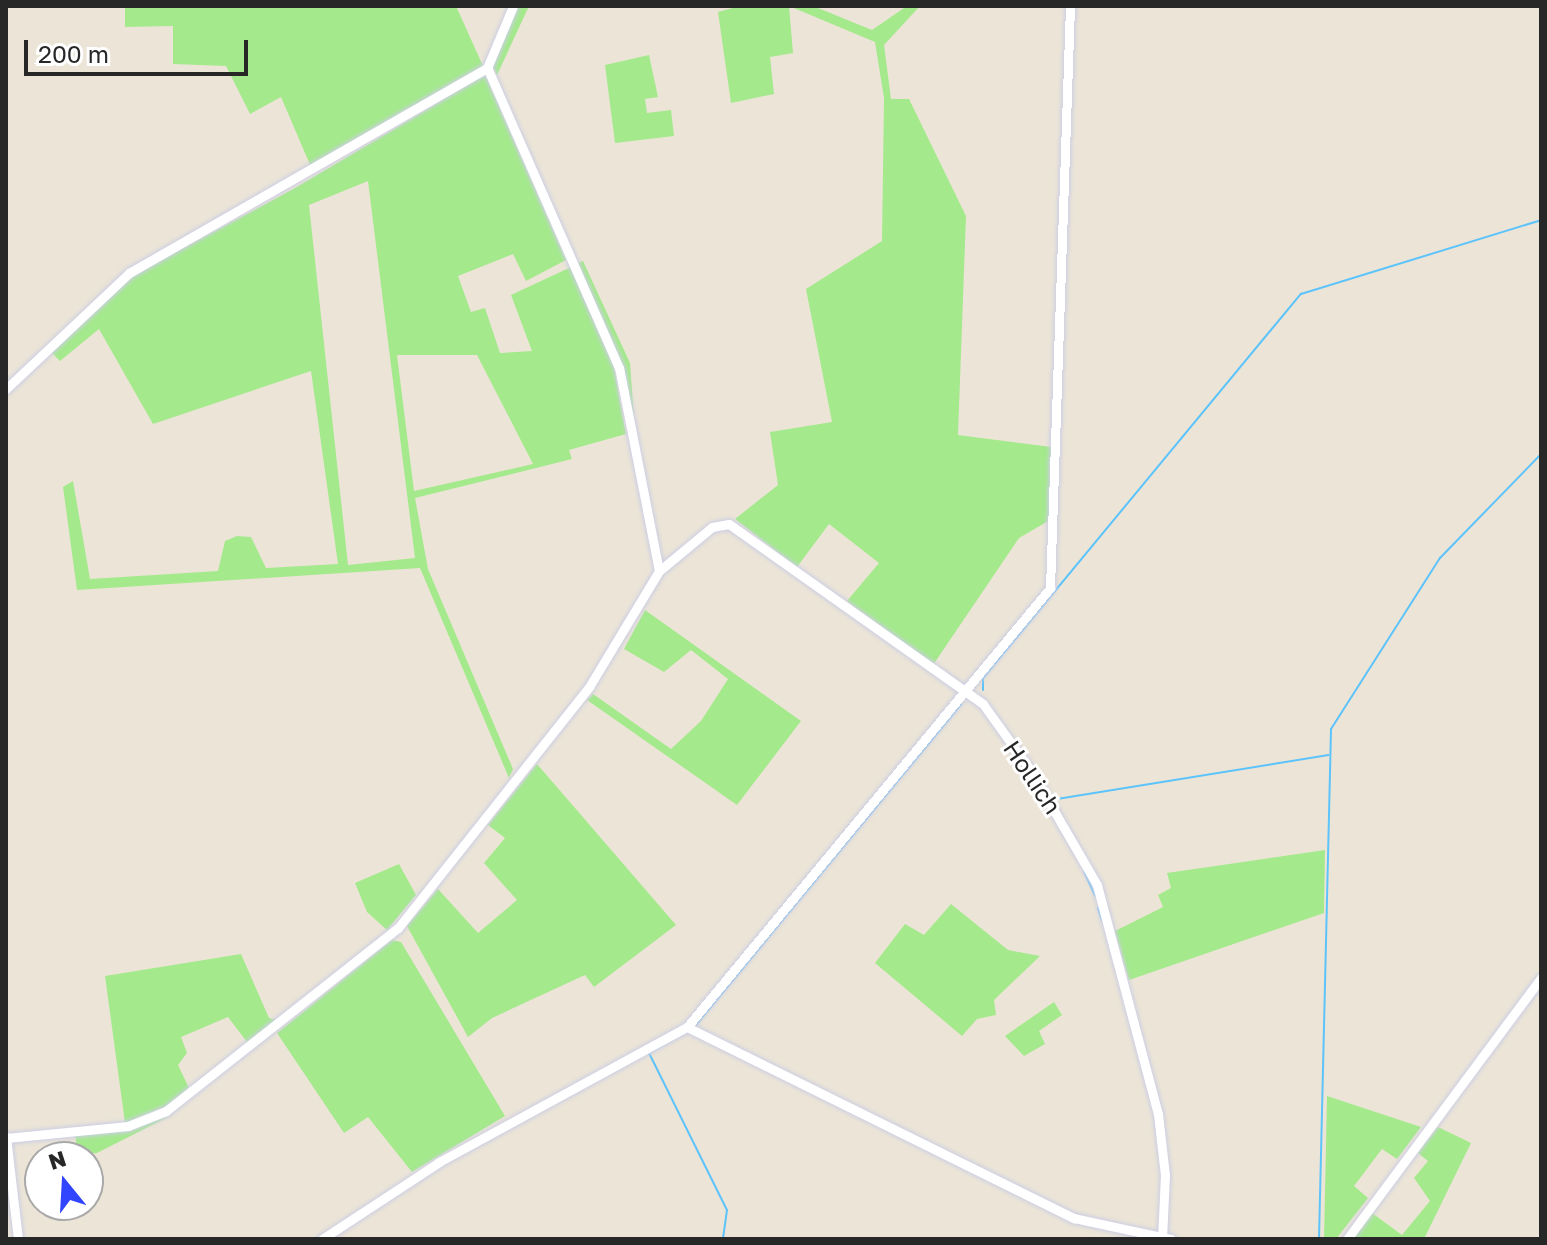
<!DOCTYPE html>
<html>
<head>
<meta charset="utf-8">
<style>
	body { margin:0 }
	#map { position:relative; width:1547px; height:1245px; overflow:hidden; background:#ece5d7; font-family:"Golos Text",sans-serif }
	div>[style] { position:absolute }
	.green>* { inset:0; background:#a4e98c }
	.stream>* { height:2px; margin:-1px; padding:0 1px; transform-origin:1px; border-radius:1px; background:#5dc3fb }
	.roads { filter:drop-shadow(0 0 2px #cccee3) drop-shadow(0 0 2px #cccee3) }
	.minor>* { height:9px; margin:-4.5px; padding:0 4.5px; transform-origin:4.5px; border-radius:4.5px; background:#fff }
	span { translate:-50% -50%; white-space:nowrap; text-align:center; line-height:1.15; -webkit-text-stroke:6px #fff; paint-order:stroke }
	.street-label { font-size:24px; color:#272727 }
	.frame { position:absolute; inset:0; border:8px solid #272727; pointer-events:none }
	.north { position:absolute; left:24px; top:1141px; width:80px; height:80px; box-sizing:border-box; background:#fff; border:2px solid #a9a9a9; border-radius:50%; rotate:342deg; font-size:22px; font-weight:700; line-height:32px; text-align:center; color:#272727 }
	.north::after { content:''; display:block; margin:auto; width:28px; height:36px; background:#3145ff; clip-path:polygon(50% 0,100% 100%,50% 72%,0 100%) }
	.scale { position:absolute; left:24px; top:40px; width:224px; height:36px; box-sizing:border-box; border:4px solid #272727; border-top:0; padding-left:10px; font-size:24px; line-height:28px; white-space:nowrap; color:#272727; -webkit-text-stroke:6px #fff; paint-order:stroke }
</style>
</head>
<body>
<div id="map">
	<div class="green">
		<div style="clip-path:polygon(125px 6px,456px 6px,483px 66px,311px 167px,281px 97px,250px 114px,226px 66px,173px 64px,173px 26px,125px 27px)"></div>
		<div style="clip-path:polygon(517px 6px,529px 6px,497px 75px,493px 67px)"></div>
		<div style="clip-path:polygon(740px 6px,813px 6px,872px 30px,907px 6px,920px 6px,884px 45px,891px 99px,909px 99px,966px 216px,958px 435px,1051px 447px,1050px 520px,1019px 538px,933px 665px,847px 601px,879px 563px,829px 524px,797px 567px,735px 519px,778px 485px,770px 432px,832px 422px,806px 289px,882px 241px,884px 98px,875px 42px,789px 6px,793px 53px,770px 57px,774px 94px,731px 103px,718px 12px)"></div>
		<div style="clip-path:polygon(649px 55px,658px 97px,645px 99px,647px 113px,671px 110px,674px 136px,615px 143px,605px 65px)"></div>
		<div style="clip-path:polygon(evenodd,485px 75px,566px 260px,526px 281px,513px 254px,458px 276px,471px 312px,485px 308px,500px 353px,532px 351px,511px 295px,571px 267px,614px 368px,626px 434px,569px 450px,572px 459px,415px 498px,428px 569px,513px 769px,509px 778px,420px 568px,77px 590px,63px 487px,73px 481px,90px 579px,218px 571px,225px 541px,237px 536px,251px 537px,266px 568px,338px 564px,311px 371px,153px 424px,99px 329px,60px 361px,50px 351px,134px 275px,295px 188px,485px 75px,368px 181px,415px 558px,348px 565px,309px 205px,368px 181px,485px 75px,397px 355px,477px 355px,533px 464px,414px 491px,397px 355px)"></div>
		<div style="clip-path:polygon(583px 261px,630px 363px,636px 446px,622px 365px,578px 263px)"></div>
		<div style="clip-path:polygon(645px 610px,801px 721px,737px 805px,587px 700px,593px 694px,671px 749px,701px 721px,728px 679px,691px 650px,664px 672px,624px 649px)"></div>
		<div style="clip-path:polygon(537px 764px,676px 925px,594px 987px,585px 975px,492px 1018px,468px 1037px,407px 926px,438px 889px,478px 933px,517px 900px,484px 863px,505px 838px,488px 825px)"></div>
		<div style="clip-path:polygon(1325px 850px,1324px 913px,1129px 980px,1115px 931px,1163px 907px,1158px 895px,1171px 888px,1167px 873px)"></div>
		<div style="clip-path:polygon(399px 864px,416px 895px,387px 930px,367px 912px,355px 883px)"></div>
		<div style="clip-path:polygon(951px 904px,1008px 950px,1040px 956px,994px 1000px,996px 1015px,977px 1019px,962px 1036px,875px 963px,905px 924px,924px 935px)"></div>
		<div style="clip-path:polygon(392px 940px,401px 942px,505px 1116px,412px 1172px,368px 1117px,344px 1133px,277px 1033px)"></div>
		<div style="clip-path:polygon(241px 954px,269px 1018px,276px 1020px,247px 1042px,228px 1017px,181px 1037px,187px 1053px,178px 1065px,189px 1088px,166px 1106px,125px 1123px,105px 976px)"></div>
		<div style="clip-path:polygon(1054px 1002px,1062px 1015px,1039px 1031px,1045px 1044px,1024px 1056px,1005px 1036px)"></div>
		<div style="clip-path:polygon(1327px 1096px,1421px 1127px,1397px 1159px,1382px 1149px,1354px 1186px,1368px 1198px,1336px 1239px,1324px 1239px)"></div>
		<div style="clip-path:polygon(170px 1116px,97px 1153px,78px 1154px,75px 1135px,130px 1129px)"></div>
		<div style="clip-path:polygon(1438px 1127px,1471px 1143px,1424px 1239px,1353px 1239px,1372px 1213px,1402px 1235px,1430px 1201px,1414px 1178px,1428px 1161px,1418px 1153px)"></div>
	</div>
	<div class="stream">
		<div style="left:983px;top:690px;width:12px;rotate:-90deg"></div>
		<div style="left:983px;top:678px;width:499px;rotate:-50.4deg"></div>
		<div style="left:1301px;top:294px;width:251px;rotate:-17.1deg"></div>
		<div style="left:1057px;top:799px;width:275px;rotate:-9.2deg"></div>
		<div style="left:1084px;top:871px;width:27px;rotate:66deg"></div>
		<div style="left:1098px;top:908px;width:13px;rotate:72deg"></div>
		<div style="left:695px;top:1026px;width:417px;rotate:-50.4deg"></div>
		<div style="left:686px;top:1032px;width:43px;rotate:150.4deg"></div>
		<div style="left:649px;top:1053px;width:175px;rotate:63.6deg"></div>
		<div style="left:727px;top:1210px;width:29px;rotate:98deg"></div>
		<div style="left:1319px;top:1239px;width:510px;rotate:-88.65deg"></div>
		<div style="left:1331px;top:729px;width:203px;rotate:-57.5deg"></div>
		<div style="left:1440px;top:558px;width:145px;rotate:-45.8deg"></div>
	</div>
	<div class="roads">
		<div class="minor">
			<div style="left:6px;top:389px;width:169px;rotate:-43.3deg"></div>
			<div style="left:129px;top:273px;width:413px;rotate:-29.8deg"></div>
			<div style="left:659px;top:571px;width:69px;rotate:-39.7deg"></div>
			<div style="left:712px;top:527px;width:17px;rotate:-10deg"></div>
			<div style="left:729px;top:524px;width:311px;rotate:35.3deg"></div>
			<div style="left:983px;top:704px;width:82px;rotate:54.4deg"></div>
			<div style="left:1031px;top:771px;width:132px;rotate:59.9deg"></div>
			<div style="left:1097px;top:885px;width:237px;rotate:75.1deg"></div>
			<div style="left:1158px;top:1114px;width:61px;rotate:83.5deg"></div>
			<div style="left:1165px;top:1175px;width:64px;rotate:92.7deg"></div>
			<div style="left:687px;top:1027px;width:432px;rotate:26.3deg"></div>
			<div style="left:1074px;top:1218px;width:99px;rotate:12.2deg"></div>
			<div style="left:6px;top:1137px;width:103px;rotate:83.3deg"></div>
			<div style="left:6px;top:1138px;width:123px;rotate:-5.6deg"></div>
			<div style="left:128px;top:1126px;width:41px;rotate:-21.5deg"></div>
			<div style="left:166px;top:1111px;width:295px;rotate:-38.3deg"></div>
			<div style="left:398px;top:928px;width:308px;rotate:-51.6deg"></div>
			<div style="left:589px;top:687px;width:135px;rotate:-58.9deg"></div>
			<div style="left:659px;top:571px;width:207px;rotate:-101.1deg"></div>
			<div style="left:619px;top:368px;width:328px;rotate:-113.7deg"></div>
			<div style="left:487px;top:68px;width:67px;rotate:-67.2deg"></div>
			<div style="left:322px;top:1239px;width:140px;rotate:-33.3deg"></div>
			<div style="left:439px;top:1162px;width:282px;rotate:-28.6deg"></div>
			<div style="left:687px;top:1027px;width:570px;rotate:-50.41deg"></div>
			<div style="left:1050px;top:588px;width:582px;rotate:-88.03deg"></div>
			<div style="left:1347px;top:1239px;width:325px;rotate:-53.4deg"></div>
		</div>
	</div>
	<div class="street-label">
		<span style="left:1033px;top:777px;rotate:56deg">Hollich</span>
	</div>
	<div class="frame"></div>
	<div class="north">N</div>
	<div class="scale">200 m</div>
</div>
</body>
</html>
